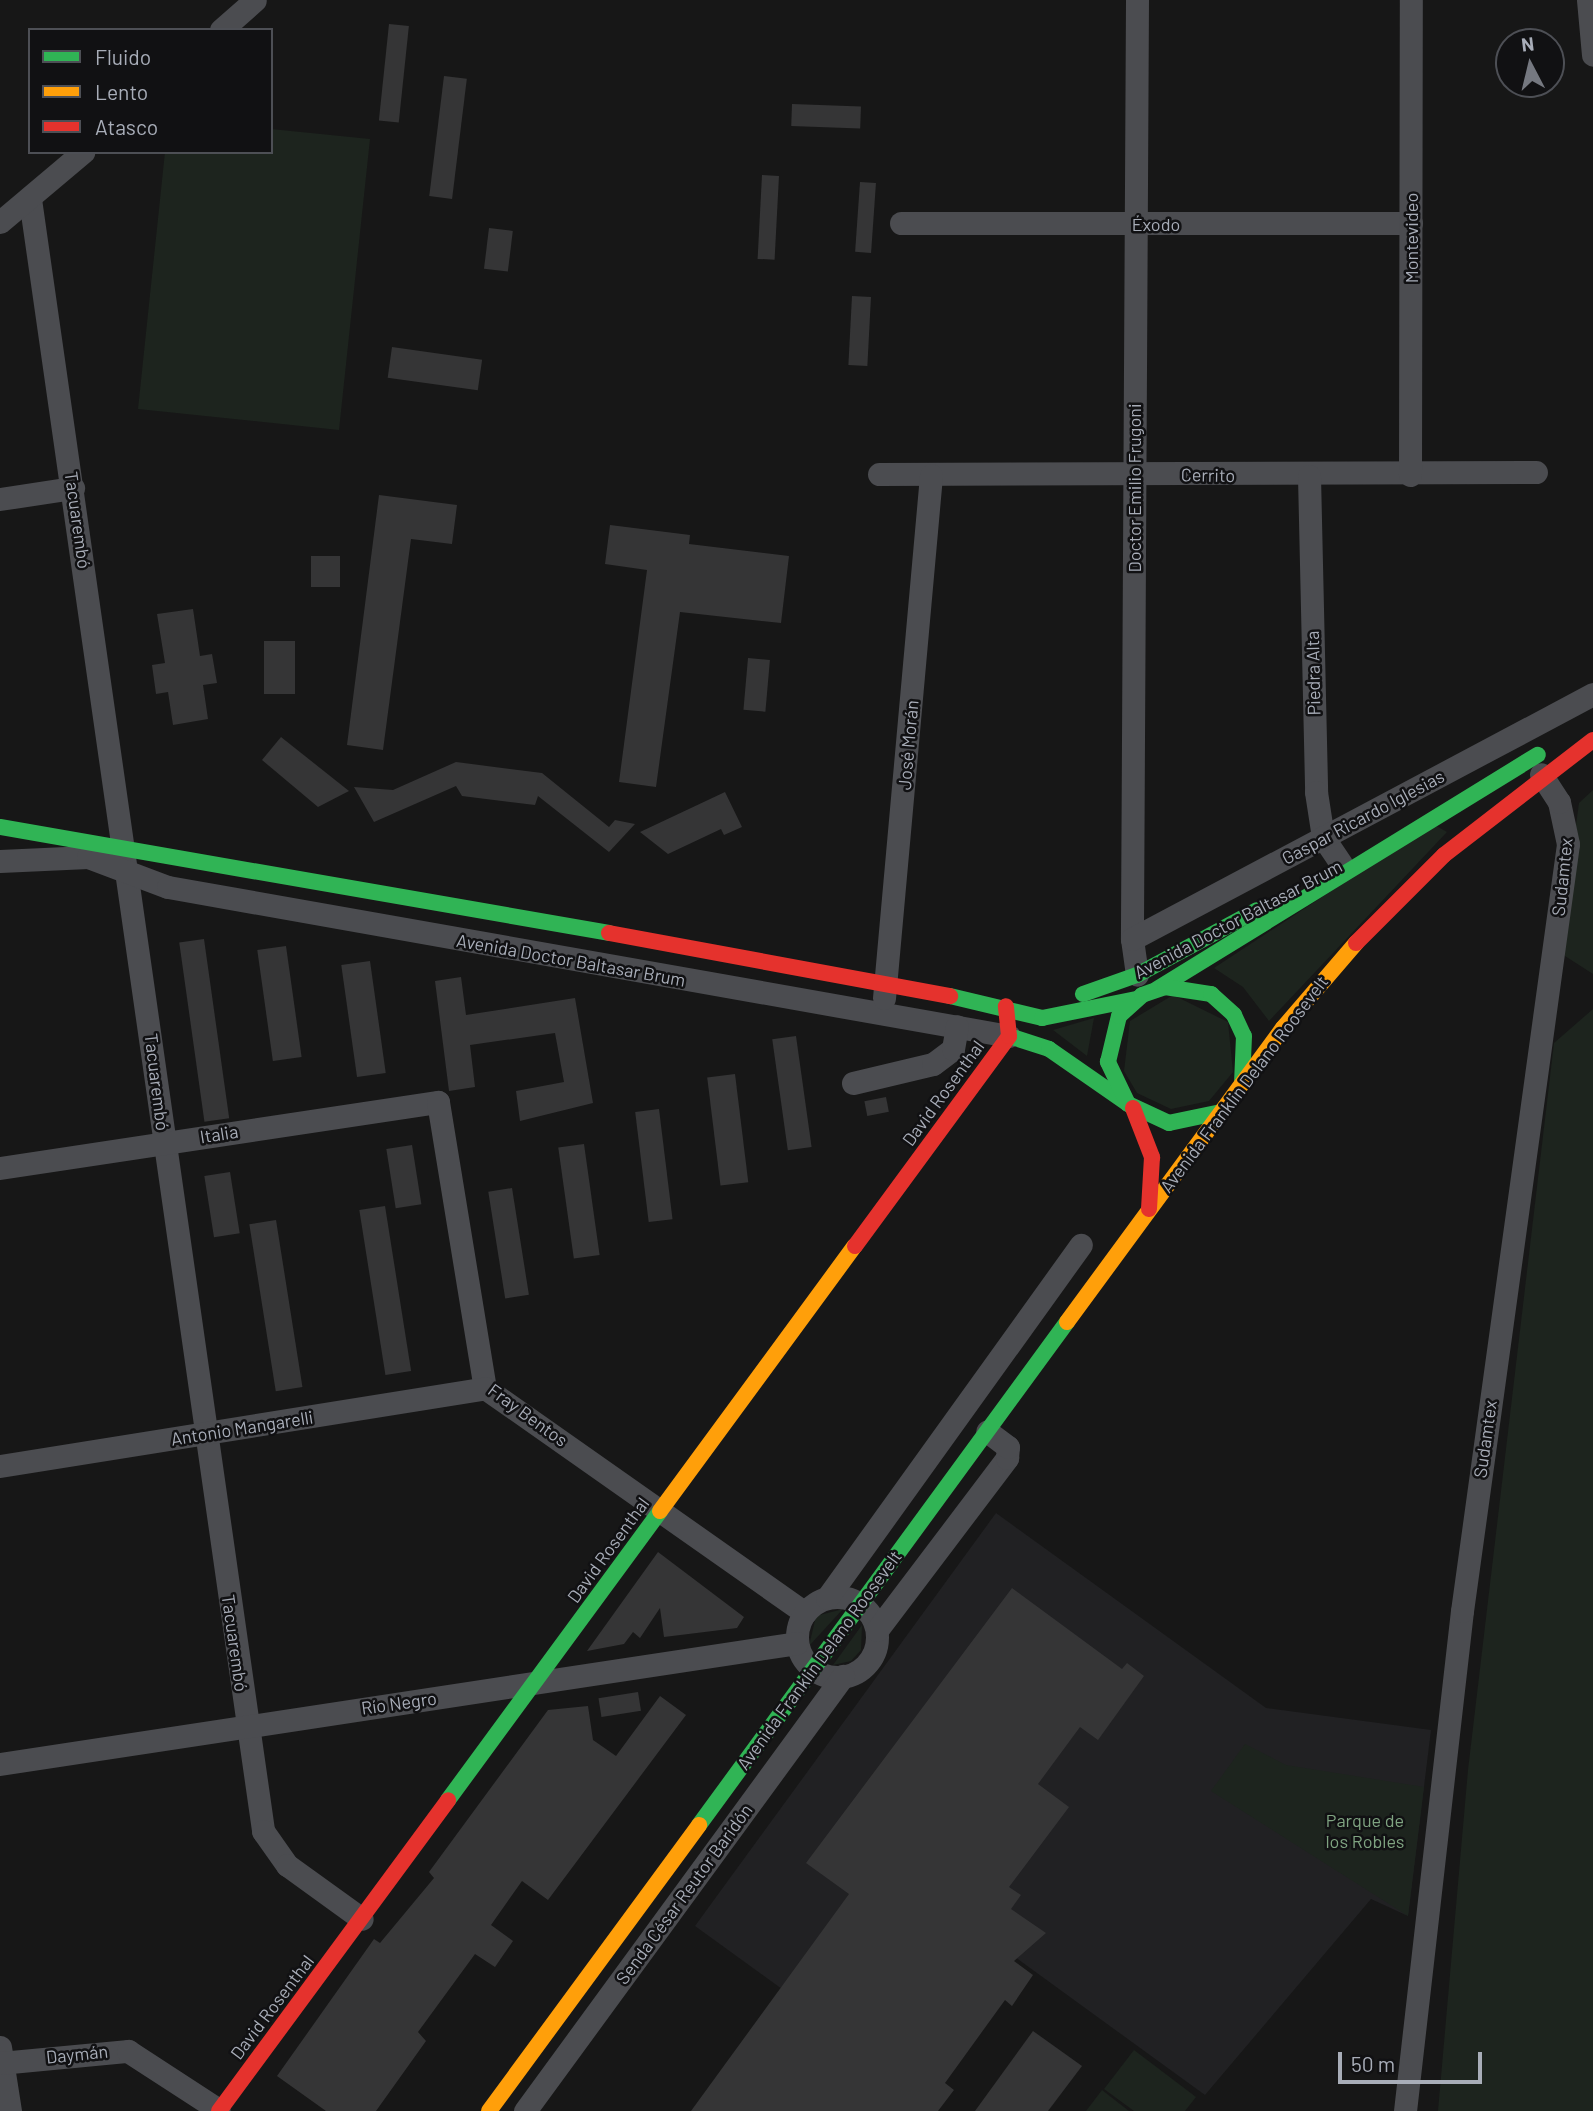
<!DOCTYPE html>
<html>
<head>
<meta charset="utf-8">
<style>
	body { margin:0 }
	#map { position:relative; width:1593px; height:2111px; overflow:hidden; background:#171717; font-family:Barlow,sans-serif }
	div>[style] { position:absolute }
	.built>* { inset:0; background:#212123 }
	.green>* { inset:0; background:#1d241e }
	.building>* { inset:0; background:#353536; transform-origin:0 0 }
	.street>* { height:23px; margin:-11.5px; padding:0 11.5px; transform-origin:11.5px; border-radius:11.5px; background:#4b4c50 }
	.street>.ring { margin:-11.5px; padding:0; box-sizing:content-box; background:none; border:23px solid #4b4c50; border-radius:50% }
	.fast>* { height:16px; margin:-8px; padding:0 8px; transform-origin:8px; border-radius:8px; background:#30b455 }
	.slow>* { height:16px; margin:-8px; padding:0 8px; transform-origin:8px; border-radius:8px; background:#ff9f0a }
	.jam>* { height:16px; margin:-8px; padding:0 8px; transform-origin:8px; border-radius:8px; background:#e5322d }
	span { translate:-50% -50%; white-space:nowrap; text-align:center; line-height:1.15; -webkit-text-stroke:5px #111113; paint-order:stroke }
	.street-label { font-size:18px; color:#a8adb8 }
	.park-label { font-size:18px; color:#7fa381 }
	.legend { position:absolute; left:28px; top:28px; width:245px; height:126px; box-sizing:border-box; background:#111113; border:2px solid #4d4f55; margin:0; padding:9px 12px; list-style:none; font-size:21px; color:#a8adb8 }
	.legend li { display:flex; align-items:center; gap:14px; height:35px }
	.legend b { width:35px; border:2px solid #4d4f55 }
	.north { position:absolute; left:1495px; top:28px; width:70px; height:70px; box-sizing:border-box; background:#111113; border:2px solid #4d4f55; border-radius:50%; rotate:353deg; font-size:19px; font-weight:700; line-height:28px; text-align:center; color:#a8adb8 }
	.north::after { content:''; display:block; margin:auto; width:24px; height:32px; background:#757880; clip-path:polygon(50% 0,100% 100%,50% 72%,0 100%) }
	.scale { position:absolute; left:1338px; top:2052px; width:144px; height:32px; box-sizing:border-box; border:4px solid #a8adb8; border-top:0; padding-left:9px; font-size:21px; line-height:24px; white-space:nowrap; color:#a8adb8; -webkit-text-stroke:5px #111113; paint-order:stroke }
</style>
</head>
<body>
<div id="map">
	<div class="built">
		<div style="clip-path:polygon(996px 1513px,1266px 1708px,1431px 1730px,1408px 1916px,1371px 1899px,1205px 2095px,877px 1857px,782px 1989px,695px 1926px)"></div>
	</div>
	<div class="green">
		<div style="clip-path:polygon(271px 129px,370px 139px,339px 430px,138px 409px,165px 152px,271px 152px)"></div>
		<div style="clip-path:polygon(1593px 790px,1593px 974px,1565px 956px,1561px 935px,1579px 803px)"></div>
		<div style="clip-path:polygon(1433px 824px,1447px 832px,1269px 1021px,1243px 987px,1214px 968px)"></div>
		<div style="clip-path:polygon(1173px 995px,1228px 1022px,1233px 1072px,1209px 1101px,1171px 1109px,1137px 1093px,1124px 1071px,1130px 1021px)"></div>
		<div style="clip-path:polygon(1593px 1009px,1593px 2111px,1438px 2111px,1468px 1770px,1554px 1043px)"></div>
		<div style="clip-path:polygon(1094px 1018px,1087px 1056px,1053px 1030px)"></div>
		<div style="clip-path:polygon(843px 1609px,809px 1646px,816px 1616px)"></div>
		<div style="clip-path:polygon(862px 1625px,861px 1650px,851px 1661px,833px 1665px)"></div>
		<div style="clip-path:polygon(1245px 1744px,1286px 1765px,1424px 1787px,1408px 1916px,1211px 1791px)"></div>
		<div style="clip-path:polygon(1134px 2050px,1196px 2097px,1185px 2111px,1134px 2111px,1104px 2089px)"></div>
		<div style="clip-path:polygon(1102px 2090px,1129px 2111px,1086px 2111px)"></div>
	</div>
	<div class="building">
		<div style="left:389px;top:24px;width:20px;height:97px;rotate:6deg"></div>
		<div style="left:444px;top:76px;width:23px;height:121px;rotate:7deg"></div>
		<div style="left:792px;top:104px;width:69px;height:22px;rotate:2deg"></div>
		<div style="left:762px;top:175px;width:17px;height:84px;rotate:3deg"></div>
		<div style="left:860px;top:182px;width:16px;height:70px;rotate:4deg"></div>
		<div style="left:489px;top:228px;width:24px;height:41px;rotate:7deg"></div>
		<div style="left:852px;top:296px;width:19px;height:69px;rotate:3deg"></div>
		<div style="left:392px;top:347px;width:91px;height:31px;rotate:8deg"></div>
		<div style="clip-path:polygon(379px 495px,457px 505px,452px 544px,411px 539px,383px 750px,347px 745px)"></div>
		<div style="clip-path:polygon(610px 525px,690px 535px,689px 544px,789px 556px,781px 623px,680px 612px,656px 787px,619px 782px,647px 570px,605px 564px)"></div>
		<div style="left:340px;top:556px;width:31px;height:29px;rotate:90deg"></div>
		<div style="clip-path:polygon(193px 609px,200px 656px,212px 654px,217px 683px,203px 685px,208px 719px,173px 725px,168px 692px,156px 694px,152px 665px,165px 663px,157px 614px)"></div>
		<div style="left:264px;top:641px;width:31px;height:53px"></div>
		<div style="left:748px;top:658px;width:22px;height:52px;rotate:5deg"></div>
		<div style="clip-path:polygon(281px 737px,349px 791px,318px 807px,262px 760px)"></div>
		<div style="clip-path:polygon(456px 762px,542px 773px,609px 827px,615px 820px,635px 824px,609px 852px,538px 796px,535px 805px,462px 796px,456px 786px,374px 822px,354px 787px,393px 790px)"></div>
		<div style="clip-path:polygon(725px 792px,742px 827px,724px 835px,721px 829px,668px 854px,640px 832px)"></div>
		<div style="left:204px;top:939px;width:181px;height:25px;rotate:82deg"></div>
		<div style="left:286px;top:946px;width:112px;height:29px;rotate:82deg"></div>
		<div style="left:370px;top:961px;width:113px;height:29px;rotate:82deg"></div>
		<div style="clip-path:polygon(461px 977px,466px 1015px,575px 998px,593px 1103px,520px 1121px,516px 1091px,564px 1082px,555px 1033px,470px 1045px,475px 1087px,449px 1091px,435px 981px)"></div>
		<div style="left:796px;top:1036px;width:112px;height:24px;rotate:82deg"></div>
		<div style="left:735px;top:1074px;width:109px;height:28px;rotate:83deg"></div>
		<div style="left:886px;top:1097px;width:15px;height:22px;rotate:79deg"></div>
		<div style="left:659px;top:1109px;width:111px;height:24px;rotate:83deg"></div>
		<div style="left:584px;top:1144px;width:112px;height:26px;rotate:82deg"></div>
		<div style="left:412px;top:1145px;width:60px;height:26px;rotate:81deg"></div>
		<div style="left:230px;top:1172px;width:62px;height:26px;rotate:81deg"></div>
		<div style="left:512px;top:1188px;width:108px;height:24px;rotate:81deg"></div>
		<div style="left:385px;top:1206px;width:167px;height:26px;rotate:81deg"></div>
		<div style="left:276px;top:1220px;width:169px;height:27px;rotate:81deg"></div>
		<div style="clip-path:polygon(658px 1552px,744px 1617px,737px 1628px,664px 1637px,660px 1608px,640px 1638px,633px 1632px,624px 1644px,587px 1651px)"></div>
		<div style="clip-path:polygon(1012px 1588px,1122px 1669px,1127px 1663px,1144px 1676px,1098px 1740px,1080px 1727px,1038px 1784px,1069px 1807px,1009px 1887px,1021px 1895px,1011px 1909px,1046px 1933px,1014px 1961px,1033px 1975px,1012px 2006px,1005px 2000px,945px 2083px,954px 2090px,938px 2111px,691px 2111px,849px 1894px,806px 1863px)"></div>
		<div style="left:638px;top:1692px;width:19px;height:40px;rotate:81deg"></div>
		<div style="clip-path:polygon(660px 1696px,686px 1715px,548px 1900px,522px 1881px,491px 1925px,513px 1941px,495px 1967px,475px 1954px,418px 2032px,426px 2041px,376px 2111px,326px 2111px,277px 2076px,374px 1939px,380px 1943px,434px 1878px,429px 1872px,548px 1710px,588px 1706px,593px 1740px,616px 1756px)"></div>
		<div style="clip-path:polygon(1033px 2031px,1082px 2066px,1048px 2111px,975px 2111px)"></div>
	</div>
	<div class="street">
		<div style="left:1137px;top:0;width:939px;rotate:90.31deg"></div>
		<div style="left:1132px;top:939px;width:36px;rotate:82deg"></div>
		<div style="left:1588px;top:0;width:55px;rotate:84.8deg"></div>
		<div style="left:221px;top:30px;width:45px;rotate:-41.4deg"></div>
		<div style="left:30px;top:199px;width:1649px;rotate:81.87deg"></div>
		<div style="left:263px;top:1831px;width:42px;rotate:54.8deg"></div>
		<div style="left:287px;top:1865px;width:92px;rotate:35.8deg"></div>
		<div style="left:0;top:222px;width:109px;rotate:-40.1deg"></div>
		<div style="left:901px;top:223px;width:510px"></div>
		<div style="left:879px;top:474px;width:657px;rotate:-0.17deg"></div>
		<div style="left:1410px;top:475px;width:475px;rotate:-89.9deg"></div>
		<div style="left:1309px;top:476px;width:316px;rotate:88.7deg"></div>
		<div style="left:1316px;top:792px;width:46px;rotate:81.2deg"></div>
		<div style="left:1323px;top:837px;width:32px;rotate:56deg"></div>
		<div style="left:0;top:499px;width:74px;rotate:-8.6deg"></div>
		<div style="left:0;top:861px;width:88px;rotate:-2.6deg"></div>
		<div style="left:88px;top:857px;width:85px;rotate:20.6deg"></div>
		<div style="left:168px;top:887px;width:854px;rotate:10.05deg"></div>
		<div style="left:1132px;top:939px;width:522px;rotate:-27.99deg"></div>
		<div style="left:884px;top:998px;width:525px;rotate:-84.86deg"></div>
		<div style="left:853px;top:1083px;width:82px;rotate:-13.4deg"></div>
		<div style="left:933px;top:1064px;width:25px;rotate:-37deg"></div>
		<div style="left:953px;top:1049px;width:23px;rotate:-80deg"></div>
		<div style="left:0;top:1168px;width:443px;rotate:-8.6deg"></div>
		<div style="left:438px;top:1102px;width:290px;rotate:80.7deg"></div>
		<div style="left:485px;top:1388px;width:391px;rotate:35.1deg"></div>
		<div style="left:0;top:1466px;width:491px;rotate:-9.1deg"></div>
		<div class="ring" style="left:797px;top:1597px;width:57px;height:57px"></div>
		<div style="left:827px;top:1598px;width:435px;rotate:-54.3deg"></div>
		<div style="left:877px;top:1630px;width:216px;rotate:-52.9deg"></div>
		<div style="left:1007px;top:1458px;width:11px;rotate:-85deg"></div>
		<div style="left:1008px;top:1447px;width:26px;rotate:-143deg"></div>
		<div style="left:0;top:1764px;width:806px;rotate:-8.63deg"></div>
		<div style="left:0;top:2047px;width:65px;rotate:81.1deg"></div>
		<div style="left:0;top:2063px;width:129px;rotate:-5.4deg"></div>
		<div style="left:128px;top:2051px;width:108px;rotate:33deg"></div>
		<div style="left:525px;top:2111px;width:539px;rotate:-53.83deg"></div>
		<div style="left:1405px;top:2111px;width:503px;rotate:-83.5deg"></div>
		<div style="left:1462px;top:1611px;width:774px;rotate:-82.13deg"></div>
		<div style="left:1568px;top:844px;width:43px;rotate:-102.1deg"></div>
		<div style="left:1559px;top:802px;width:33px;rotate:-123deg"></div>
	</div>
	<div class="fast">
		<div style="left:0;top:827px;width:618px;rotate:9.87deg"></div>
		<div style="left:1157px;top:989px;width:447px;rotate:-31.6deg"></div>
		<div style="left:1083px;top:994px;width:57px;rotate:-19.4deg"></div>
		<div style="left:1137px;top:975px;width:136px;rotate:-28.4deg"></div>
		<div style="left:950px;top:996px;width:95px;rotate:13.4deg"></div>
		<div style="left:1042px;top:1018px;width:96px;rotate:-11.4deg"></div>
		<div style="left:1009px;top:1036px;width:42px;rotate:18deg"></div>
		<div style="left:1049px;top:1049px;width:96px;rotate:34.8deg"></div>
		<div style="left:1221px;top:1112px;width:53px;rotate:168.1deg"></div>
		<div style="left:1169px;top:1123px;width:45px;rotate:-155.1deg"></div>
		<div style="left:1128px;top:1104px;width:47px;rotate:-115.5deg"></div>
		<div style="left:1108px;top:1062px;width:47px;rotate:-76.6deg"></div>
		<div style="left:1119px;top:1016px;width:31px;rotate:-42deg"></div>
		<div style="left:1142px;top:995px;width:24px;rotate:-19deg"></div>
		<div style="left:1165px;top:987px;width:47px;rotate:8.7deg"></div>
		<div style="left:1211px;top:994px;width:31px;rotate:42deg"></div>
		<div style="left:1234px;top:1015px;width:23px;rotate:65deg"></div>
		<div style="left:1244px;top:1036px;width:48px;rotate:92.4deg"></div>
		<div style="left:448px;top:1800px;width:358px;rotate:-53.7deg"></div>
		<div style="left:699px;top:1825px;width:623px;rotate:-53.81deg"></div>
	</div>
	<div class="slow">
		<div style="left:1067px;top:1322px;width:365px;rotate:-53.7deg"></div>
		<div style="left:1283px;top:1028px;width:112px;rotate:-49.3deg"></div>
		<div style="left:660px;top:1511px;width:329px;rotate:-53.7deg"></div>
		<div style="left:489px;top:2111px;width:355px;rotate:-53.7deg"></div>
	</div>
	<div class="jam">
		<div style="left:609px;top:933px;width:347px;rotate:10.5deg"></div>
		<div style="left:1356px;top:943px;width:124px;rotate:-45deg"></div>
		<div style="left:1444px;top:855px;width:188px;rotate:-37.7deg"></div>
		<div style="left:1133px;top:1108px;width:53px;rotate:68.8deg"></div>
		<div style="left:1152px;top:1157px;width:52px;rotate:93.3deg"></div>
		<div style="left:855px;top:1246px;width:260px;rotate:-53.7deg"></div>
		<div style="left:1009px;top:1036px;width:30px;rotate:-96deg"></div>
		<div style="left:219px;top:2111px;width:386px;rotate:-53.6deg"></div>
	</div>
	<div class="street-label">
		<span style="left:1156px;top:224px">Éxodo</span>
		<span style="left:1411px;top:238px;rotate:-90deg">Montevideo</span>
		<span style="left:1208px;top:475px;rotate:1deg">Cerrito</span>
		<span style="left:1134px;top:488px;rotate:-90deg">Doctor Emilio Frugoni</span>
		<span style="left:78px;top:520px;rotate:82deg">Tacuarembó</span>
		<span style="left:1313px;top:673px;rotate:-91deg">Piedra Alta</span>
		<span style="left:908px;top:745px;rotate:-85deg">José Morán</span>
		<span style="left:1363px;top:817px;rotate:-28deg">Gaspar Ricardo Iglesias</span>
		<span style="left:1562px;top:877px;rotate:-84deg">Sudamtex</span>
		<span style="left:1238px;top:919px;rotate:-28deg">Avenida Doctor Baltasar Brum</span>
		<span style="left:571px;top:960px;rotate:10deg">Avenida Doctor Baltasar Brum</span>
		<span style="left:157px;top:1082px;rotate:83deg">Tacuarembó</span>
		<span style="left:1244px;top:1084px;rotate:-53deg">Avenida Franklin Delano Roosevelt</span>
		<span style="left:943px;top:1093px;rotate:-54deg">David Rosenthal</span>
		<span style="left:219px;top:1134px;rotate:-9deg">Italia</span>
		<span style="left:528px;top:1415px;rotate:36deg">Fray Bentos</span>
		<span style="left:242px;top:1428px;rotate:-9deg">Antonio Mangarelli</span>
		<span style="left:1485px;top:1439px;rotate:-82deg">Sudamtex</span>
		<span style="left:608px;top:1550px;rotate:-54deg">David Rosenthal</span>
		<span style="left:235px;top:1643px;rotate:82deg">Tacuarembó</span>
		<span style="left:819px;top:1660px;rotate:-54deg">Avenida Franklin Delano Roosevelt</span>
		<span style="left:399px;top:1703px;rotate:-8deg">Río Negro</span>
		<span style="left:684px;top:1894px;rotate:-54deg">Senda César Reutor Baridón</span>
		<span style="left:272px;top:2007px;rotate:-53deg">David Rosenthal</span>
		<span style="left:77px;top:2054px;rotate:-6deg">Daymán</span>
	</div>
	<div class="park-label">
		<span style="left:1365px;top:1831px">Parque de<br>los Robles</span>
	</div>
	<ul class="legend">
	<li><b style="height:9px;background:#30b455"></b>Fluido</li>
	<li><b style="height:9px;background:#ff9f0a"></b>Lento</li>
	<li><b style="height:9px;background:#e5322d"></b>Atasco</li>
	</ul>
	<div class="north">N</div>
	<div class="scale">50 m</div>
</div>
</body>
</html>
